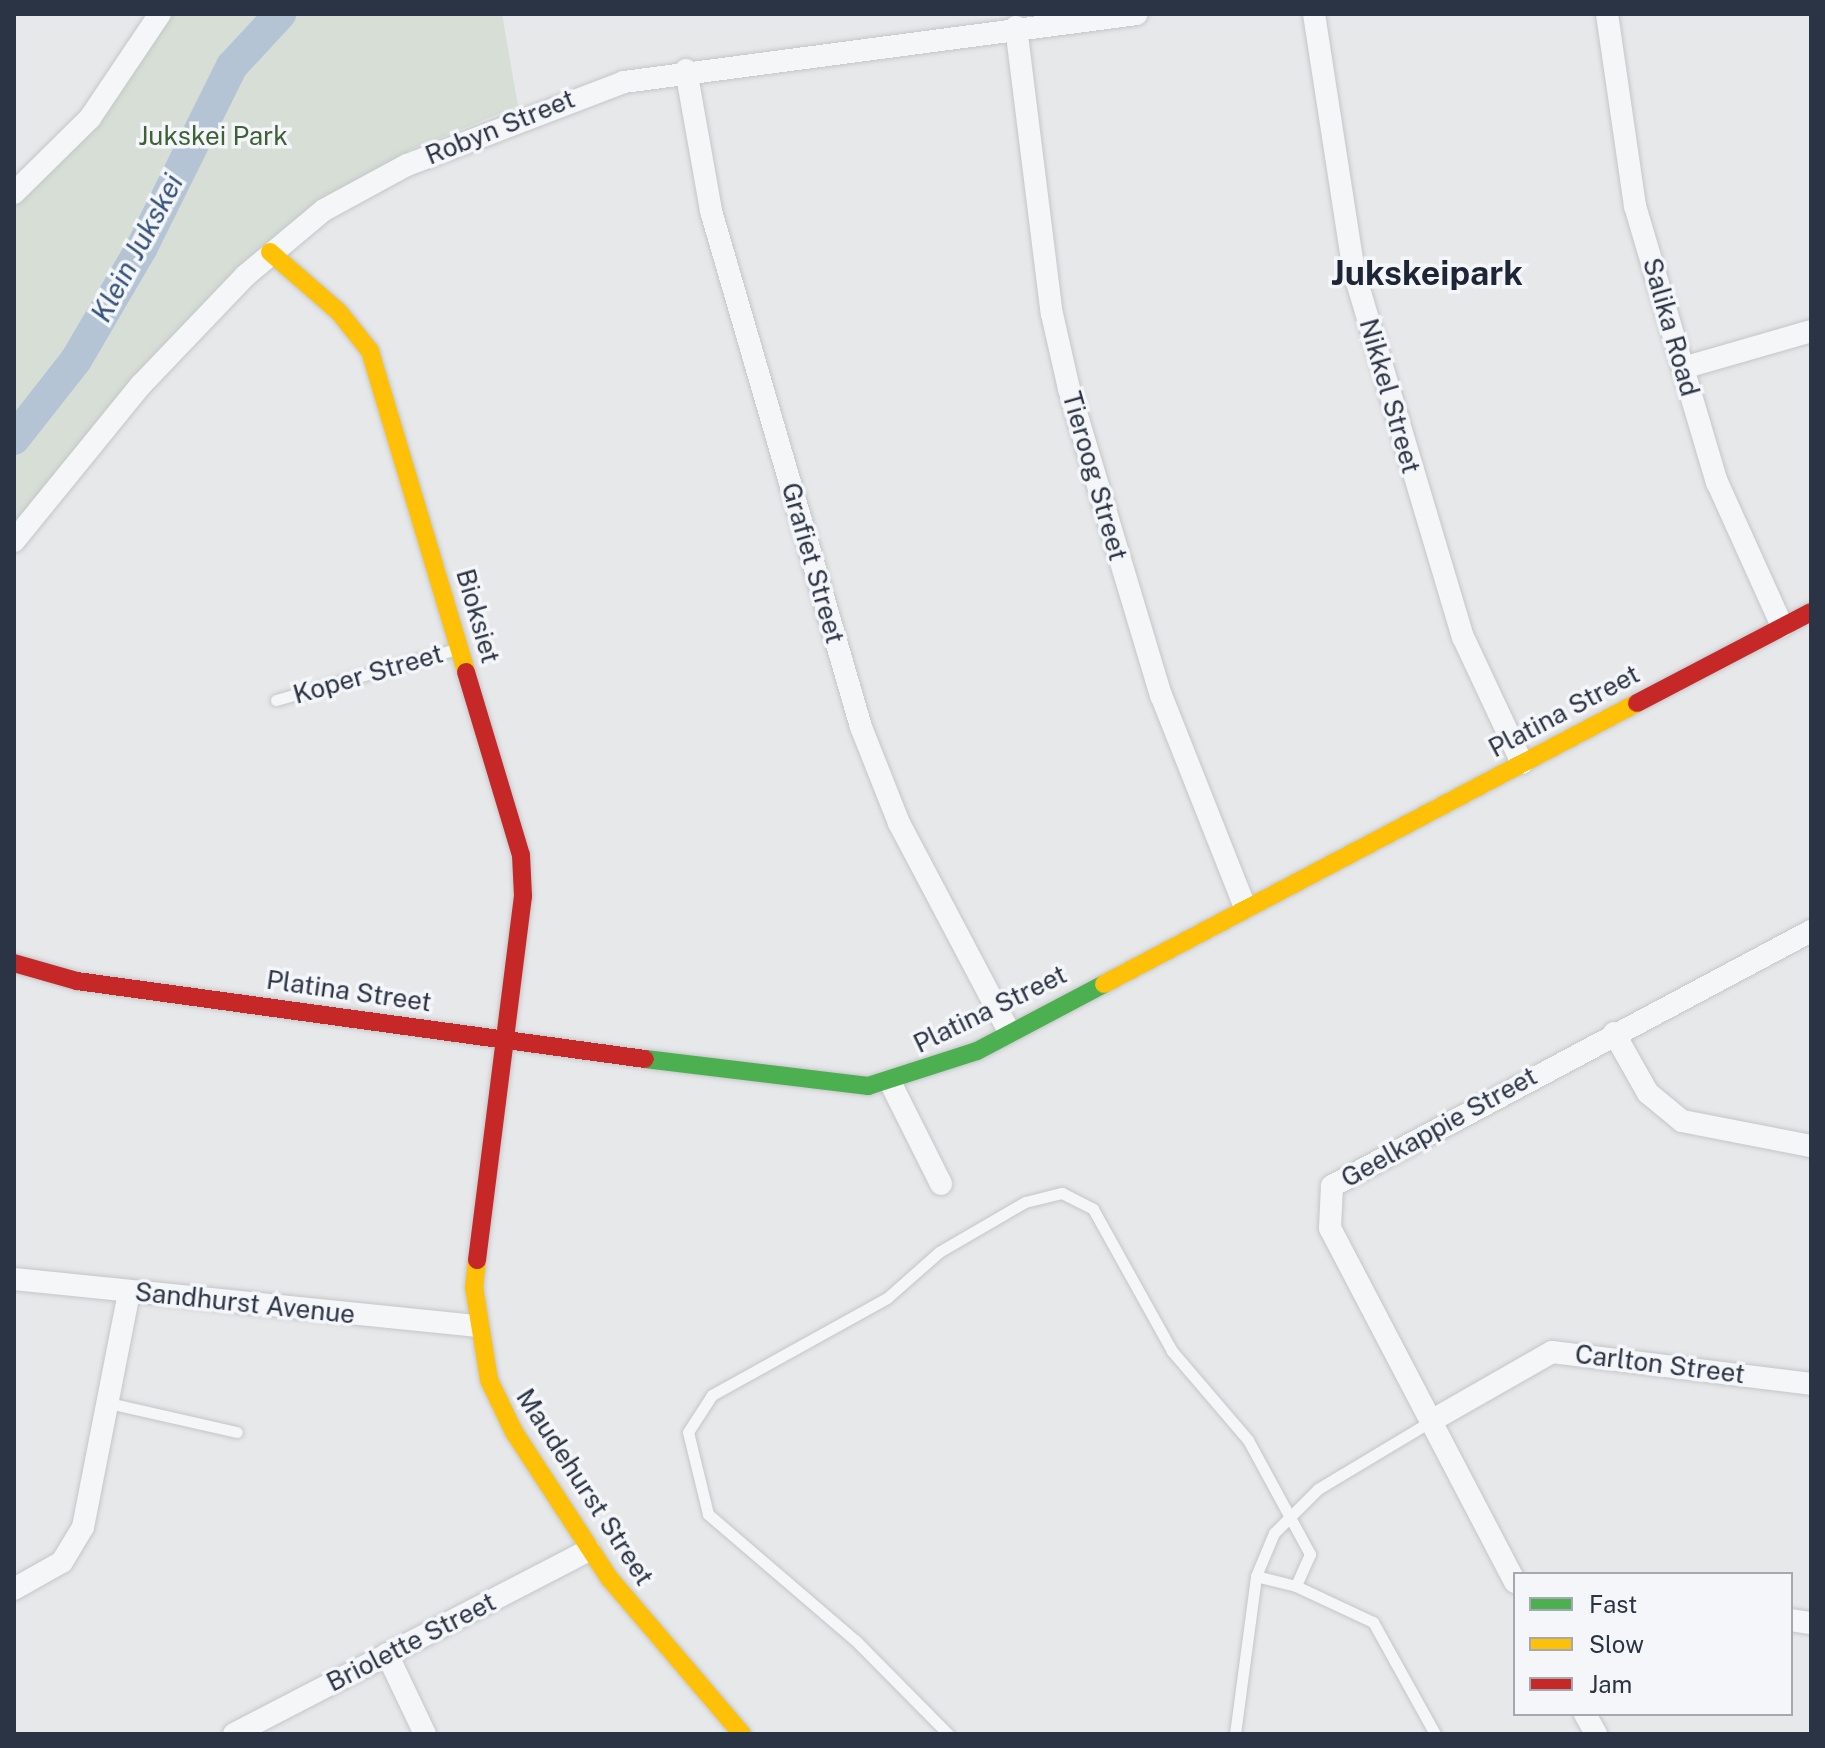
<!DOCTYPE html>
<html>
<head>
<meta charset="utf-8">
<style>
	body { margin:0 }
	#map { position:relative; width:1825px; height:1748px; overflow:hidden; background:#e6e8ea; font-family:"Public Sans",sans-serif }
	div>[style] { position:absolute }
	.green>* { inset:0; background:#d6ded6 }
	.river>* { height:32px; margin:-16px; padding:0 16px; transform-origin:16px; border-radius:16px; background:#b4c4d5 }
	.roads { filter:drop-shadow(0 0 2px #c4c6c8) drop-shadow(0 0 2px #c4c6c8) }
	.lane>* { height:11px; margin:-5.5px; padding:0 5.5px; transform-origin:5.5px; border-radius:5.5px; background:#f5f6f7 }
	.street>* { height:22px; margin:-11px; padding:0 11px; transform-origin:11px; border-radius:11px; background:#f5f6f7 }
	.fast>* { height:18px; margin:-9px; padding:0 9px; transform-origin:9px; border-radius:9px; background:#4caf50 }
	.slow>* { height:18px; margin:-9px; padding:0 9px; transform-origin:9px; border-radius:9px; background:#ffc107 }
	.jam>* { height:18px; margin:-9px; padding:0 9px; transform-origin:9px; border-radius:9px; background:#c62828 }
	span { translate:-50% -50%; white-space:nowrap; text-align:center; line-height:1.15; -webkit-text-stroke:7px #f4f6f9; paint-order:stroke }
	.street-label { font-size:26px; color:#2b3445 }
	.park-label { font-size:26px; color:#3f6138 }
	.water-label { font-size:28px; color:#34527a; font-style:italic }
	.district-label { font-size:34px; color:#1d2536; font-weight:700 }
	.frame { position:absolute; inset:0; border:16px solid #2b3445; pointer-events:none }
	.legend { position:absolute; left:1513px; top:1572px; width:280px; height:144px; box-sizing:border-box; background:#f4f6f9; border:2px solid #a4a8b1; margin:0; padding:10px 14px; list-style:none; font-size:24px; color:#2b3445 }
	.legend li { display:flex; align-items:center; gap:16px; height:40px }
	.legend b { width:40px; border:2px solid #a4a8b1 }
</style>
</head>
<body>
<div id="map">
	<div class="green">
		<div style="clip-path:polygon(152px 14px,502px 14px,518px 106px,410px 150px,324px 204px,14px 529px,14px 191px,42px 166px)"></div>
	</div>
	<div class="river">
		<div style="left:14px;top:439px;width:100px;rotate:-51.9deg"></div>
		<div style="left:76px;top:360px;width:131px;rotate:-59.7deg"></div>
		<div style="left:142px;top:247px;width:202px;rotate:-63.6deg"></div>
		<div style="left:232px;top:66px;width:71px;rotate:-47.3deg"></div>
	</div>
	<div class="roads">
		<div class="lane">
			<div style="left:276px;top:700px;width:187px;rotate:-15.8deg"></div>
			<div style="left:109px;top:1403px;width:131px;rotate:12.8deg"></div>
			<div style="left:1296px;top:1586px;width:85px;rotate:25.1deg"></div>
			<div style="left:1373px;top:1622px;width:128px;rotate:61deg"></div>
			<div style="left:948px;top:1734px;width:131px;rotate:-134.7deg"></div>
			<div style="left:856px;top:1641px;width:195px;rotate:-139.4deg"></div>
			<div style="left:708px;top:1514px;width:84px;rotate:-103.7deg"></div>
			<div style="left:688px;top:1432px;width:44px;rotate:-57deg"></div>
			<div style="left:712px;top:1395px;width:200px;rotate:-29deg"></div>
			<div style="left:887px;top:1298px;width:69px;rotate:-41.5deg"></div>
			<div style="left:939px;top:1252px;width:99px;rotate:-30.2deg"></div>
			<div style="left:1025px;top:1202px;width:38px;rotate:-14deg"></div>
			<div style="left:1062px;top:1193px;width:35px;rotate:27deg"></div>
			<div style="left:1093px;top:1209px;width:162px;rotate:60.9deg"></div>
			<div style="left:1172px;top:1351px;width:117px;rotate:49.5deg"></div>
			<div style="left:1248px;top:1440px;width:130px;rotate:61.5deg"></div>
			<div style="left:1310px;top:1554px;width:35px;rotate:114deg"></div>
			<div style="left:1296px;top:1586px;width:41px;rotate:-166deg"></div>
			<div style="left:1235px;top:1734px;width:159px;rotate:-82.4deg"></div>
			<div style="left:1256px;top:1576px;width:47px;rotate:-67.3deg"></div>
			<div style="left:1274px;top:1533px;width:62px;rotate:-45deg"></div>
			<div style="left:1318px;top:1489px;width:132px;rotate:-31deg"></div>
		</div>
		<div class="street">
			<div style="left:1314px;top:14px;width:261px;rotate:81.2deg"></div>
			<div style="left:1354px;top:272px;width:381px;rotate:73.4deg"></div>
			<div style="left:1463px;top:637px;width:139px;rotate:64.9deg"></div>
			<div style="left:1607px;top:14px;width:194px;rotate:81.7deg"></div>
			<div style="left:1635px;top:206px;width:288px;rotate:73.5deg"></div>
			<div style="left:1717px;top:482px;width:158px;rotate:65.7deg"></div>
			<div style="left:1016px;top:27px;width:289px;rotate:82.9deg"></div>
			<div style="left:1052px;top:314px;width:77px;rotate:77.2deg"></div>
			<div style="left:1069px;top:389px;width:320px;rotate:73.3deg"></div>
			<div style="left:1161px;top:695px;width:228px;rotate:68.4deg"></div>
			<div style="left:686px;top:70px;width:143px;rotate:79.9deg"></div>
			<div style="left:711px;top:211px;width:537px;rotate:73.79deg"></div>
			<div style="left:861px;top:727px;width:103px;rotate:68.4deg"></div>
			<div style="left:899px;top:823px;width:236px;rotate:62.2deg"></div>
			<div style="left:14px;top:193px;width:107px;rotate:-44.6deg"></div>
			<div style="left:90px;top:118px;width:125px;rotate:-56.1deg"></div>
			<div style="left:1683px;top:368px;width:133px;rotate:-16.1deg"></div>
			<div style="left:14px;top:541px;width:201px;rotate:-50.9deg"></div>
			<div style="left:141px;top:385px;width:151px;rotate:-46.3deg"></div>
			<div style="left:245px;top:276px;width:103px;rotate:-39.9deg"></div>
			<div style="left:324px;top:210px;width:94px;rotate:-28.5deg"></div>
			<div style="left:407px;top:165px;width:232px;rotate:-20.9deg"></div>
			<div style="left:624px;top:82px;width:517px;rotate:-7.55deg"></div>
			<div style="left:1614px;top:1033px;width:69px;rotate:60.5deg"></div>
			<div style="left:1648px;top:1093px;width:44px;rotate:39.5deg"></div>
			<div style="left:1682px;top:1121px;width:131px;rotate:11deg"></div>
			<div style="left:890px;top:1082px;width:114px;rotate:63.4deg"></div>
			<div style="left:14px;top:1279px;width:464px;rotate:5.8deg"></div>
			<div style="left:1431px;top:1421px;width:139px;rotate:-29.7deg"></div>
			<div style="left:1552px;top:1352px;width:261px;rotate:7deg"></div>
			<div style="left:1515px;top:1582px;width:399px;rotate:-117.6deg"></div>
			<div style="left:1330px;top:1228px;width:42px;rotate:-87.3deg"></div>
			<div style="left:1332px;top:1186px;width:543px;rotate:-28.03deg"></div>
			<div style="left:14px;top:1589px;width:55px;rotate:-29.4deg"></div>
			<div style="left:62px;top:1562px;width:41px;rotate:-59deg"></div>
			<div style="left:83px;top:1527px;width:239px;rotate:-78.9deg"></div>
			<div style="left:1791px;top:1620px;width:20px;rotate:9deg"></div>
			<div style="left:387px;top:1654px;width:89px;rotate:64.6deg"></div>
			<div style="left:1585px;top:1714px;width:23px;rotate:61deg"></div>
			<div style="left:234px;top:1734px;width:400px;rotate:-27.4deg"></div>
		</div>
		<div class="fast">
			<div style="left:645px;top:1059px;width:225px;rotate:6.9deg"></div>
			<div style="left:868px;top:1086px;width:114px;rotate:-17.8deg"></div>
			<div style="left:977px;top:1051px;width:144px;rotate:-27.8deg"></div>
		</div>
		<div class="slow">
			<div style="left:270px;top:252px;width:91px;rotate:41deg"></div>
			<div style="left:339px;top:312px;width:50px;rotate:51.5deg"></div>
			<div style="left:370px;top:351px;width:335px;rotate:73.3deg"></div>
			<div style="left:1104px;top:984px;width:603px;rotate:-27.8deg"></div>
			<div style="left:477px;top:1260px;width:27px;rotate:96deg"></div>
			<div style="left:474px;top:1287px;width:94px;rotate:80.8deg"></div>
			<div style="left:489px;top:1380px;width:58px;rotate:64.3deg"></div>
			<div style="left:514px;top:1432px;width:176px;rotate:56.9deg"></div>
			<div style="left:610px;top:1579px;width:204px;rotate:49.6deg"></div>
		</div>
		<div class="jam">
			<div style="left:466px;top:672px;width:191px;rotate:73.3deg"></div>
			<div style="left:521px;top:855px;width:41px;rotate:87.2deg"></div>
			<div style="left:523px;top:896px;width:367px;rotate:97.2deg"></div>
			<div style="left:1637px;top:703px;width:196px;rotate:-27.6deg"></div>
			<div style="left:14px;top:963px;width:66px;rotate:15.9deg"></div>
			<div style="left:77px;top:981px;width:573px;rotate:7.82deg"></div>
		</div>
	</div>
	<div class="street-label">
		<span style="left:500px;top:127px;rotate:-22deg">Robyn Street</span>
		<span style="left:1671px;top:327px;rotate:74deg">Salika Road</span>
		<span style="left:1390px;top:396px;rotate:74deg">Nikkel Street</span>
		<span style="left:1095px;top:476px;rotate:74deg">Tieroog Street</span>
		<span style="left:813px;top:563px;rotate:74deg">Grafiet Street</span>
		<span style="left:478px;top:616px;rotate:74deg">Bioksiet</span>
		<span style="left:368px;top:674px;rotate:-16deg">Koper Street</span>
		<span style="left:1564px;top:711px;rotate:-28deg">Platina Street</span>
		<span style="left:349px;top:991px;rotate:8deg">Platina Street</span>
		<span style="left:990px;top:1009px;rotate:-26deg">Platina Street</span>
		<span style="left:1439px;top:1127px;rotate:-29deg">Geelkappie Street</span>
		<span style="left:245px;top:1303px;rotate:6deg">Sandhurst Avenue</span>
		<span style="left:1660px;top:1364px;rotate:7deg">Carlton Street</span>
		<span style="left:585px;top:1487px;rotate:57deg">Maudehurst Street</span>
		<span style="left:411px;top:1642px;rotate:-27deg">Briolette Street</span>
	</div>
	<div class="park-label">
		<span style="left:213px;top:136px">Jukskei Park</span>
	</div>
	<div class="water-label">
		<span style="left:137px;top:248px;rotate:-62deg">Klein Jukskei</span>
	</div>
	<div class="district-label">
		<span style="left:1427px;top:274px">Jukskeipark</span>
	</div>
	<div class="frame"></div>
	<ul class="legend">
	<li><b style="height:10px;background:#4caf50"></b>Fast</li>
	<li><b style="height:10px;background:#ffc107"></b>Slow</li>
	<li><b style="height:10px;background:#c62828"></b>Jam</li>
	</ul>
</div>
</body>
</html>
